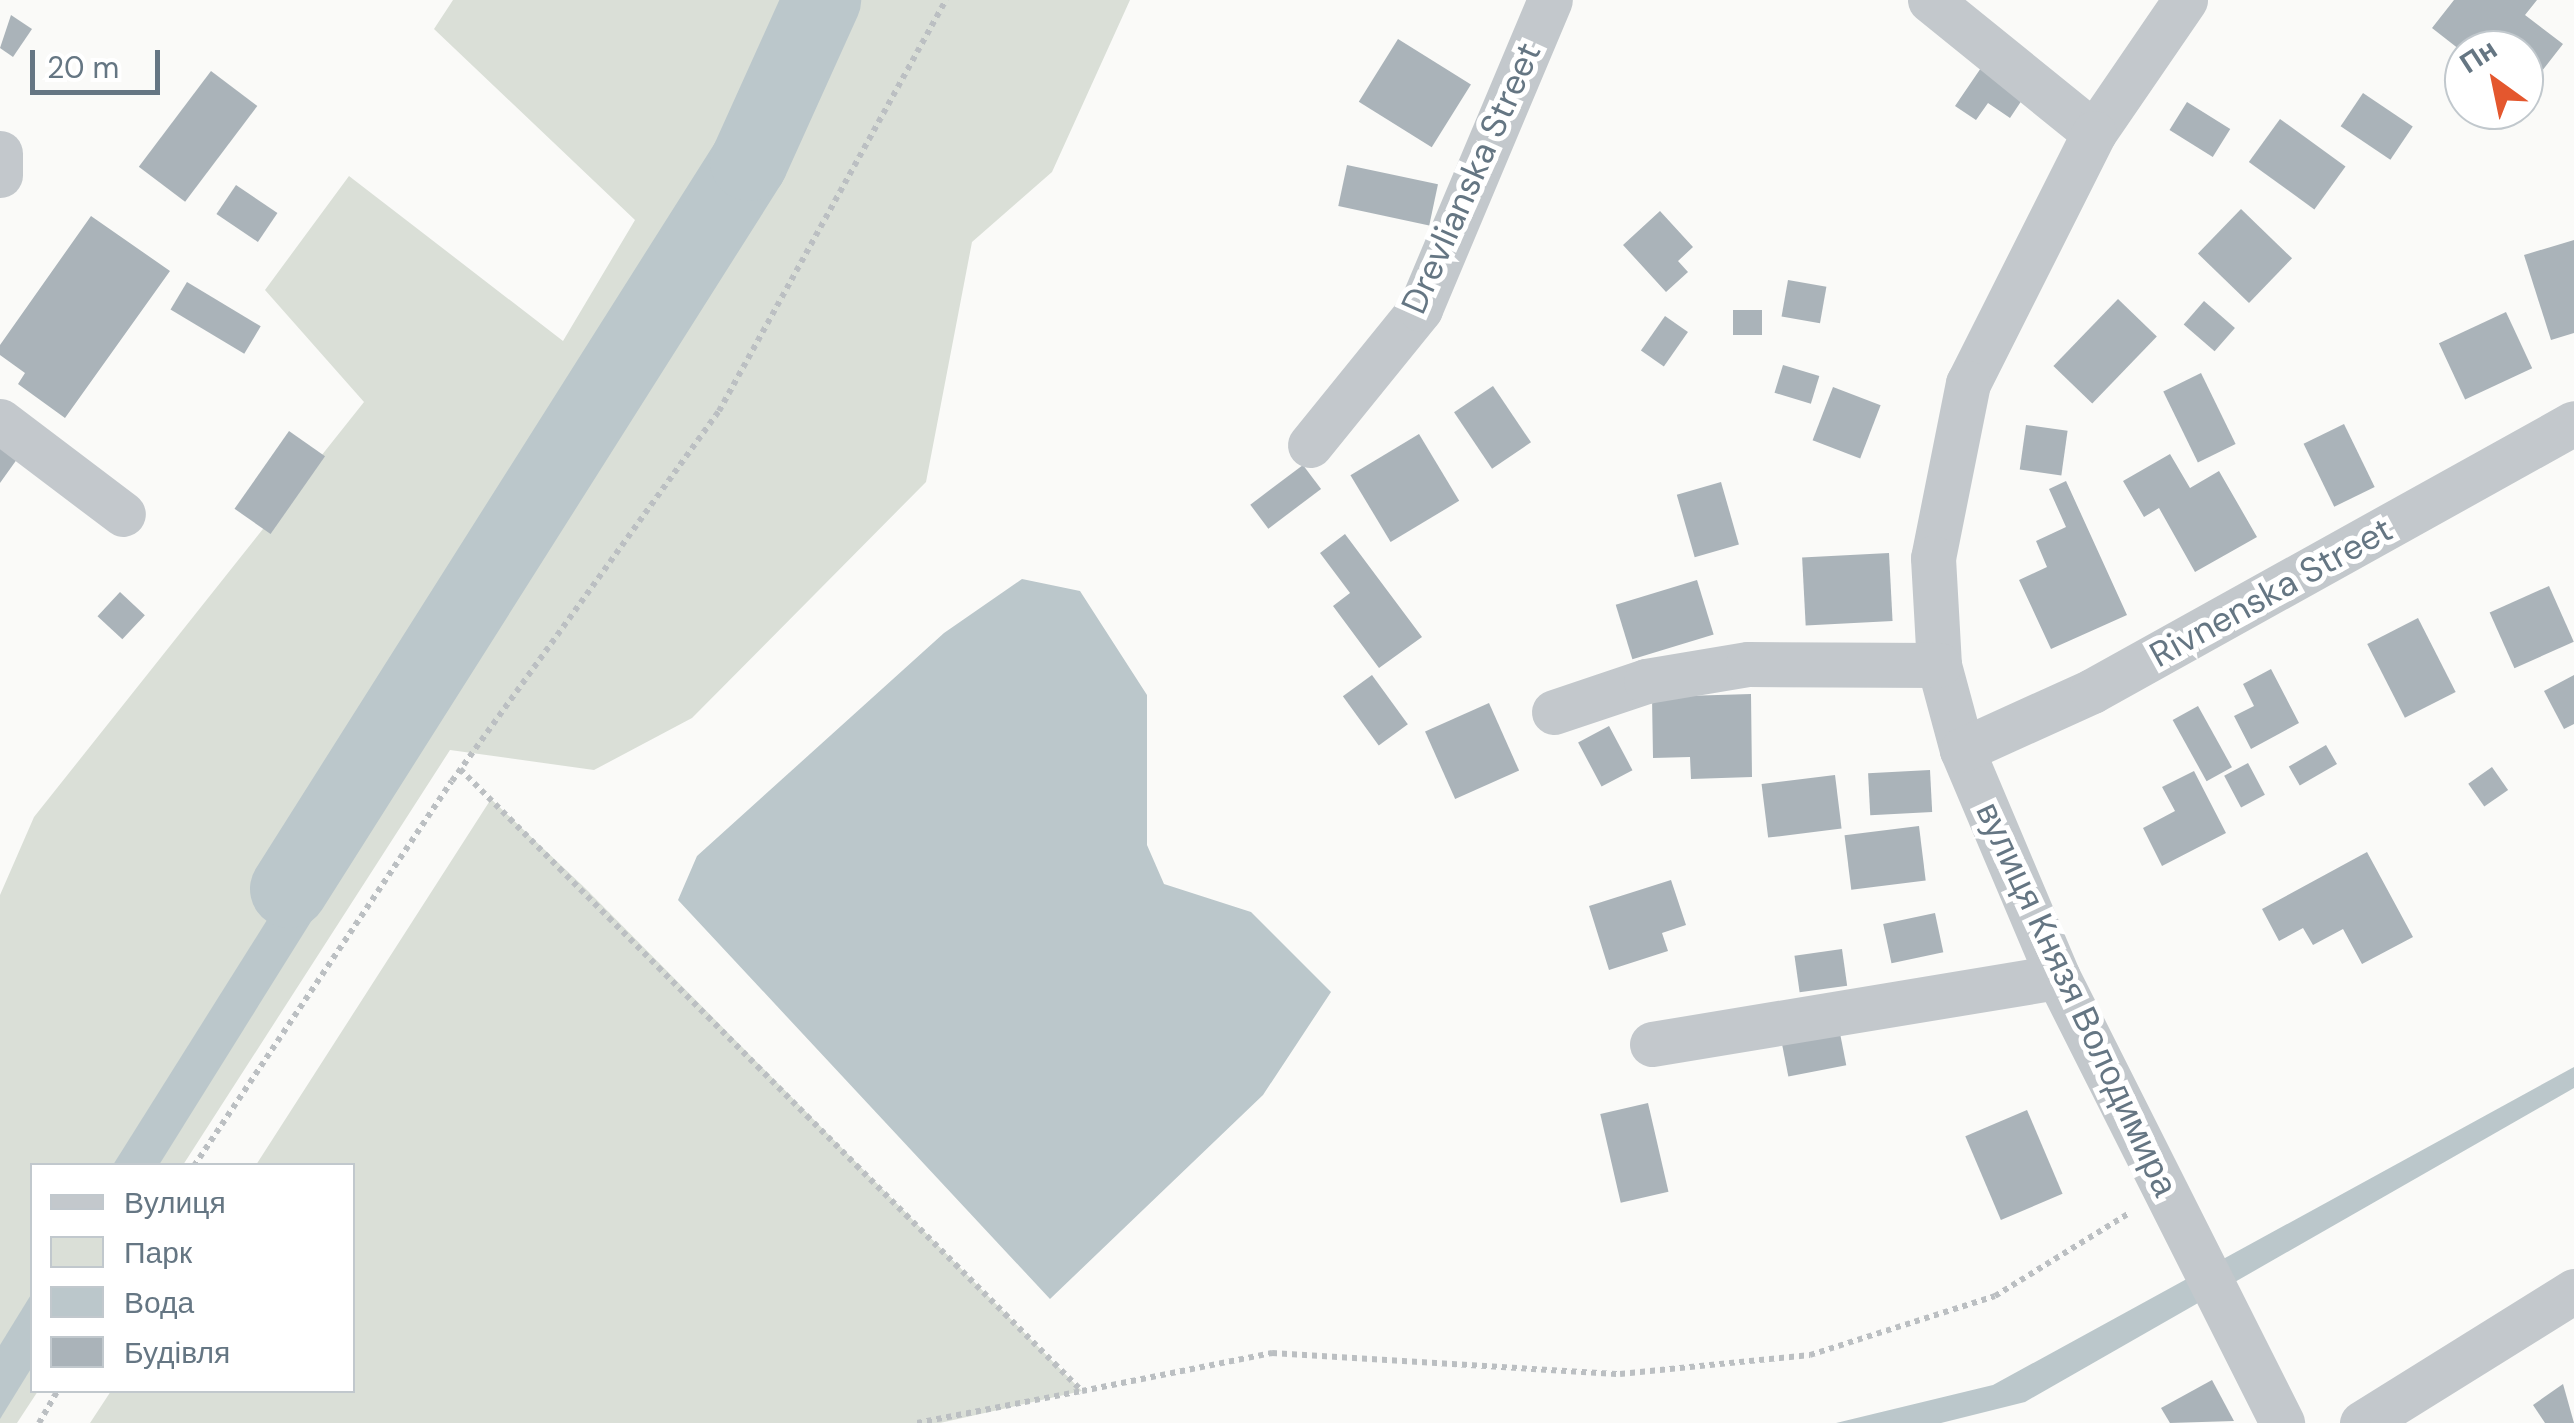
<!DOCTYPE html>
<html>
<head>
<meta charset="utf-8">
<style>
	body { margin:0 }
	#map { position:relative; width:2574px; height:1423px; overflow:hidden; background:#fafaf8; font-family:"DM Sans",sans-serif }
	div>[style] { position:absolute }
	.green>* { inset:0; background:#dadfd7 }
	.water>* { inset:0; background:#bbc7cb }
	.river>* { height:78px; margin:-39px; padding:0 39px; transform-origin:39px; border-radius:39px; background:#bbc7cb }
	.building>* { inset:0; background:#aab3b9; transform-origin:0 0 }
	.path>* { height:6px; margin-top:-3px; transform-origin:0; background:repeating-linear-gradient(90deg,#bbbfc2 0 5px,transparent 0 10px) }
	.minor>* { height:45px; margin:-22.5px; padding:0 22.5px; transform-origin:22.5px; border-radius:22.5px; background:#c3c8cc }
	span { translate:-50% -50%; white-space:nowrap; text-align:center; line-height:1.15; -webkit-text-stroke:10px #fff; paint-order:stroke }
	.street-label { font-size:35px; color:#657683 }
	.legend { position:absolute; left:30px; top:1163px; width:325px; height:230px; box-sizing:border-box; background:#fff; border:2px solid #c1c8cd; margin:0; padding:12px 18px; list-style:none; font-size:30px; color:#657683 }
	.legend li { display:flex; align-items:center; gap:20px; height:50px }
	.legend b { width:50px; border:2px solid #c1c8cd }
	.north { position:absolute; left:2444px; top:30px; width:100px; height:100px; box-sizing:border-box; background:#fff; border:2px solid #c1c8cd; border-radius:50%; rotate:327deg; font-size:28px; font-weight:700; line-height:40px; text-align:center; color:#657683 }
	.north::after { content:''; display:block; margin:auto; width:35px; height:45px; background:#e4572e; clip-path:polygon(50% 0,100% 100%,50% 72%,0 100%) }
	.scale { position:absolute; left:30px; top:50px; width:130px; height:45px; box-sizing:border-box; border:5px solid #657683; border-top:0; padding-left:12px; font-size:30px; line-height:35px; white-space:nowrap; color:#657683; -webkit-text-stroke:8px #fff; paint-order:stroke }
</style>
</head>
<body>
<div id="map">
	<div class="green">
		<div style="clip-path:polygon(453px 0,1130px 0,1052px 172px,972px 242px,926px 482px,692px 718px,594px 770px,450px 750px,183px 1165px,32px 1166px,38px 1391px,17px 1423px,0 1423px,0 895px,34px 817px,364px 402px,265px 290px,349px 176px,563px 341px,635px 220px,434px 29px)"></div>
		<div style="clip-path:polygon(491px 799px,585px 888px,1082px 1391px,940px 1423px,90px 1423px,111px 1391px,352px 1390px,352px 1166px,256px 1165px)"></div>
	</div>
	<div class="water">
		<div style="clip-path:polygon(1022px 579px,1080px 591px,1147px 695px,1147px 845px,1164px 884px,1251px 912px,1331px 992px,1263px 1095px,1050px 1299px,678px 900px,697px 856px,944px 633px)"></div>
		<div style="clip-path:polygon(390px 795px,159px 1165px,113px 1165px,343px 799px)"></div>
		<div style="clip-path:polygon(2574px 1067px,2574px 1088px,2025px 1402px,1941px 1423px,1836px 1423px,1993px 1385px)"></div>
		<div style="clip-path:polygon(32px 1293px,32px 1367px,0 1419px,0 1345px)"></div>
	</div>
	<div class="river">
		<div style="left:289px;top:889px;width:860px;rotate:-57.68deg"></div>
		<div style="left:749px;top:162px;width:178px;rotate:-65.7deg"></div>
	</div>
	<div class="building">
		<div style="clip-path:polygon(2454px 0,2537px 0,2525px 15px,2563px 44px,2524px 94px,2524px 50px,2464px 53px,2432px 28px)"></div>
		<div style="clip-path:polygon(11px 15px,32px 29px,13px 57px,0 48px)"></div>
		<div style="left:1398px;top:39px;width:86px;height:74px;rotate:32deg"></div>
		<div style="clip-path:polygon(1983px 65px,2026px 94px,2010px 118px,1988px 103px,1976px 120px,1955px 106px)"></div>
		<div style="left:211px;top:71px;width:58px;height:120px;rotate:37deg"></div>
		<div style="left:2363px;top:93px;width:60px;height:40px;rotate:34deg"></div>
		<div style="left:2187px;top:102px;width:51px;height:33px;rotate:32deg"></div>
		<div style="left:2280px;top:119px;width:81px;height:53px;rotate:36deg"></div>
		<div style="left:1347px;top:165px;width:93px;height:42px;rotate:12deg"></div>
		<div style="left:236px;top:185px;width:50px;height:35px;rotate:34deg"></div>
		<div style="left:2241px;top:209px;width:71px;height:62px;rotate:44deg"></div>
		<div style="clip-path:polygon(1660px 211px,1693px 247px,1678px 261px,1688px 272px,1666px 292px,1623px 245px)"></div>
		<div style="clip-path:polygon(91px 216px,170px 271px,65px 418px,18px 384px,25px 373px,0 355px,0 345px)"></div>
		<div style="clip-path:polygon(2574px 240px,2574px 333px,2551px 340px,2524px 255px)"></div>
		<div style="left:1788px;top:280px;width:39px;height:37px;rotate:10deg"></div>
		<div style="left:187px;top:282px;width:86px;height:32px;rotate:31deg"></div>
		<div style="left:2118px;top:299px;width:54px;height:93px;rotate:44deg"></div>
		<div style="left:2204px;top:301px;width:41px;height:31px;rotate:41deg"></div>
		<div style="left:1733px;top:310px;width:29px;height:25px"></div>
		<div style="left:2506px;top:312px;width:62px;height:74px;rotate:65deg"></div>
		<div style="left:1665px;top:316px;width:28px;height:42px;rotate:35deg"></div>
		<div style="left:1783px;top:365px;width:38px;height:29px;rotate:17deg"></div>
		<div style="left:2201px;top:373px;width:79px;height:42px;rotate:64deg"></div>
		<div style="left:1493px;top:386px;width:68px;height:47px;rotate:56deg"></div>
		<div style="left:1833px;top:387px;width:51px;height:57px;rotate:21deg"></div>
		<div style="left:2344px;top:424px;width:70px;height:45px;rotate:64deg"></div>
		<div style="left:2026px;top:425px;width:42px;height:45px;rotate:8deg"></div>
		<div style="clip-path:polygon(0 429px,25px 448px,0 483px)"></div>
		<div style="left:289px;top:431px;width:44px;height:95px;rotate:35deg"></div>
		<div style="left:1419px;top:434px;width:78px;height:80px;rotate:59deg"></div>
		<div style="clip-path:polygon(2170px 454px,2190px 488px,2219px 471px,2257px 537px,2195px 572px,2159px 508px,2144px 517px,2123px 481px)"></div>
		<div style="left:1303px;top:465px;width:30px;height:66px;rotate:53deg"></div>
		<div style="clip-path:polygon(2066px 481px,2127px 615px,2051px 649px,2019px 580px,2047px 567px,2036px 541px,2066px 527px,2049px 489px)"></div>
		<div style="left:1721px;top:482px;width:65px;height:46px;rotate:74deg"></div>
		<div style="clip-path:polygon(1345px 534px,1422px 637px,1379px 668px,1333px 606px,1350px 593px,1320px 553px)"></div>
		<div style="left:1889px;top:553px;width:68px;height:87px;rotate:87deg"></div>
		<div style="left:1697px;top:580px;width:57px;height:85px;rotate:73deg"></div>
		<div style="left:2549px;top:586px;width:61px;height:65px;rotate:66deg"></div>
		<div style="left:120px;top:592px;width:34px;height:33px;rotate:43deg"></div>
		<div style="left:2418px;top:618px;width:83px;height:57px;rotate:63deg"></div>
		<div style="clip-path:polygon(2271px 669px,2299px 723px,2251px 749px,2234px 716px,2254px 706px,2243px 684px)"></div>
		<div style="left:1372px;top:675px;width:61px;height:36px;rotate:54deg"></div>
		<div style="clip-path:polygon(2574px 675px,2574px 724px,2564px 729px,2544px 691px)"></div>
		<div style="clip-path:polygon(1751px 694px,1752px 777px,1691px 779px,1690px 757px,1653px 758px,1652px 697px)"></div>
		<div style="left:1489px;top:703px;width:74px;height:70px;rotate:66deg"></div>
		<div style="left:2198px;top:706px;width:70px;height:29px;rotate:61deg"></div>
		<div style="left:1609px;top:726px;width:50px;height:35px;rotate:62deg"></div>
		<div style="left:2326px;top:745px;width:22px;height:43px;rotate:60deg"></div>
		<div style="left:2248px;top:763px;width:36px;height:27px;rotate:62deg"></div>
		<div style="left:2492px;top:767px;width:28px;height:29px;rotate:55deg"></div>
		<div style="left:1930px;top:770px;width:42px;height:62px;rotate:87deg"></div>
		<div style="clip-path:polygon(2194px 771px,2226px 833px,2162px 866px,2143px 828px,2175px 811px,2162px 787px)"></div>
		<div style="left:1835px;top:775px;width:54px;height:74px;rotate:83deg"></div>
		<div style="left:1919px;top:826px;width:55px;height:75px;rotate:83deg"></div>
		<div style="clip-path:polygon(2367px 852px,2413px 937px,2362px 964px,2343px 929px,2313px 945px,2303px 928px,2279px 941px,2262px 909px)"></div>
		<div style="clip-path:polygon(1671px 880px,1686px 925px,1662px 933px,1668px 951px,1609px 970px,1589px 906px)"></div>
		<div style="left:1935px;top:913px;width:40px;height:53px;rotate:78deg"></div>
		<div style="left:1842px;top:949px;width:37px;height:48px;rotate:82deg"></div>
		<div style="left:1839px;top:1028px;width:38px;height:59px;rotate:79deg"></div>
		<div style="left:1648px;top:1103px;width:91px;height:49px;rotate:77deg"></div>
		<div style="left:2027px;top:1110px;width:91px;height:67px;rotate:67deg"></div>
		<div style="clip-path:polygon(2212px 1380px,2234px 1421px,2170px 1423px,2161px 1408px)"></div>
		<div style="clip-path:polygon(2563px 1384px,2574px 1423px,2545px 1423px,2533px 1405px)"></div>
	</div>
	<div class="path">
		<div style="left:460px;top:769px;width:880px;rotate:45deg"></div>
		<div style="left:1082px;top:1391px;width:194px;rotate:-11.3deg"></div>
		<div style="left:1272px;top:1353px;width:349px;rotate:3.5deg"></div>
		<div style="left:1620px;top:1374px;width:191px;rotate:-5.7deg"></div>
		<div style="left:1810px;top:1355px;width:194px;rotate:-17.7deg"></div>
		<div style="left:1995px;top:1296px;width:156px;rotate:-31.7deg"></div>
		<div style="left:194px;top:1166px;width:463px;rotate:-56.2deg"></div>
		<div style="left:452px;top:781px;width:456px;rotate:-54.2deg"></div>
		<div style="left:719px;top:411px;width:470px;rotate:-61.1deg"></div>
		<div style="left:39px;top:1423px;width:38px;rotate:-60deg"></div>
		<div style="left:917px;top:1423px;width:167px;rotate:-11deg"></div>
	</div>
	<div class="minor">
		<div style="left:1930px;top:0;width:211px;rotate:39deg"></div>
		<div style="left:2185px;top:0;width:161px;rotate:124.4deg"></div>
		<div style="left:2094px;top:133px;width:280px;rotate:116.7deg"></div>
		<div style="left:1968px;top:383px;width:178px;rotate:101.3deg"></div>
		<div style="left:1933px;top:558px;width:107px;rotate:86.8deg"></div>
		<div style="left:1939px;top:665px;width:88px;rotate:74.9deg"></div>
		<div style="left:1962px;top:750px;width:246px;rotate:67.1deg"></div>
		<div style="left:2058px;top:977px;width:499px;rotate:63.3deg"></div>
		<div style="left:0;top:153px;width:22px;rotate:90deg"></div>
		<div style="left:0;top:421px;width:154px;rotate:37.1deg"></div>
		<div style="left:1310px;top:445px;width:175px;rotate:-51deg"></div>
		<div style="left:1420px;top:309px;width:335px;rotate:-67.2deg"></div>
		<div style="left:1554px;top:712px;width:97px;rotate:-18.6deg"></div>
		<div style="left:1646px;top:681px;width:103px;rotate:-9.5deg"></div>
		<div style="left:1748px;top:664px;width:191px;rotate:0.3deg"></div>
		<div style="left:1962px;top:750px;width:143px;rotate:-24.4deg"></div>
		<div style="left:2092px;top:691px;width:551px;rotate:-29.07deg"></div>
		<div style="left:1652px;top:1044px;width:411px;rotate:-9.4deg"></div>
		<div style="left:2362px;top:1423px;width:250px;rotate:-31.9deg"></div>
	</div>
	<div class="street-label">
		<span style="left:1471px;top:178px;rotate:-66deg">Drevlianska Street</span>
		<span style="left:2271px;top:592px;rotate:-29deg">Rivnenska Street</span>
		<span style="left:2077px;top:999px;rotate:65deg">вулиця Князя Володимира</span>
	</div>
	<ul class="legend">
	<li><b style="height:12px;background:#c3c8cc"></b>Вулиця</li>
	<li><b style="height:28px;background:#dadfd7"></b>Парк</li>
	<li><b style="height:28px;background:#bbc7cb"></b>Вода</li>
	<li><b style="height:28px;background:#aab3b9"></b>Будівля</li>
	</ul>
	<div class="north">Пн</div>
	<div class="scale">20 m</div>
</div>
</body>
</html>
